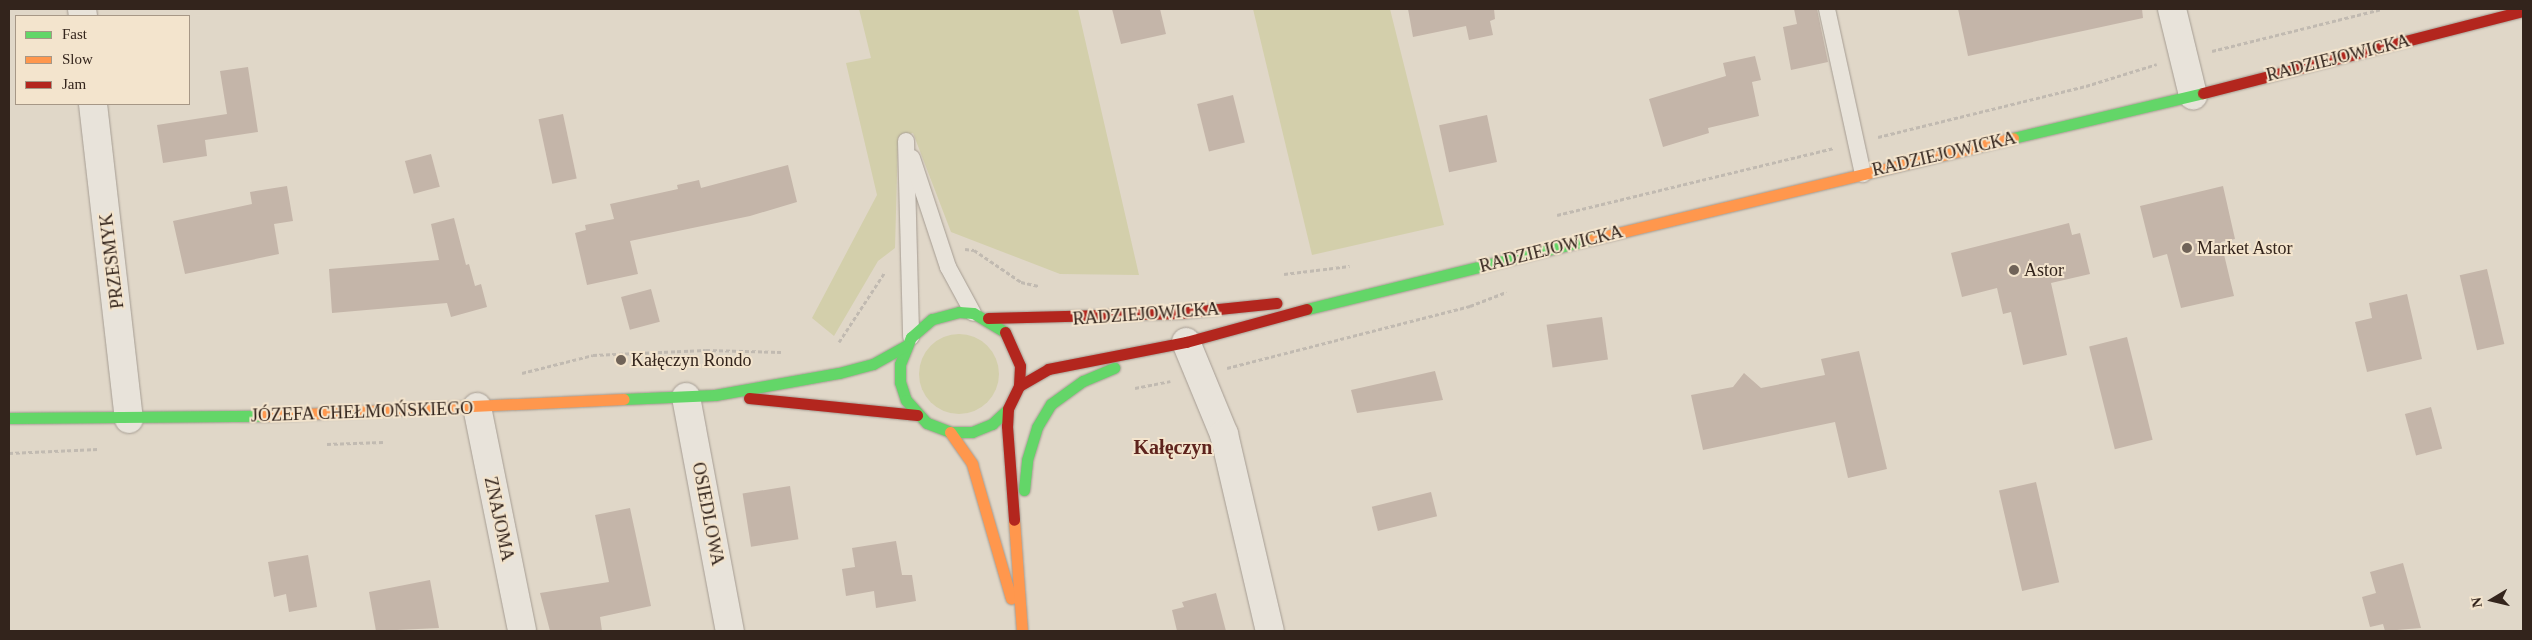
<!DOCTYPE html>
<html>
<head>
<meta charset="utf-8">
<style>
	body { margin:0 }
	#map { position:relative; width:2532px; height:640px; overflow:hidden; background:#e0d7c8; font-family:Georgia,serif }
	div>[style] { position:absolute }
	.green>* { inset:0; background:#d3cfab }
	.round { border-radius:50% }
	.building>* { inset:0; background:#c4b5a9; transform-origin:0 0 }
	.path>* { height:3px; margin-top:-1.5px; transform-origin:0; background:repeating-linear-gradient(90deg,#c1bab1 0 4px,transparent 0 6.5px) }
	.roads { filter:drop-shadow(0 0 1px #a59c92) drop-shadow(0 0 1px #a59c92) }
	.lane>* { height:16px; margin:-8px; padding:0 8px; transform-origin:8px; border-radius:8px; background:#e8e3da }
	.street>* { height:28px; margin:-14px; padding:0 14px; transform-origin:14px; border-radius:14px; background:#e8e3da }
	.fast>* { height:11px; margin:-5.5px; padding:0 5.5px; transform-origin:5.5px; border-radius:5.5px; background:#63d668 }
	.slow>* { height:11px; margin:-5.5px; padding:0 5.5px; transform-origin:5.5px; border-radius:5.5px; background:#ff974d }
	.jam>* { height:11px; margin:-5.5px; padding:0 5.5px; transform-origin:5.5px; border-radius:5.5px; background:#b3261e }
	.dots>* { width:14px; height:14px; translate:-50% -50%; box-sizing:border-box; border:2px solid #f3e4cd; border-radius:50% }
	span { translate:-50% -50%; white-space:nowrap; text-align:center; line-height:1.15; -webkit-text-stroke:4px #f3e4cd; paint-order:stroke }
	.street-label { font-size:18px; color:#33241c }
	.poi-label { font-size:18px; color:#33241c }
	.left { translate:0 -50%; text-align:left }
	.quarter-label { font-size:20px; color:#5e231d; font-weight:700 }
	.frame { position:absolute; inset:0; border:10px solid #33241c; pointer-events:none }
	.legend { position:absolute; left:15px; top:15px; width:175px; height:90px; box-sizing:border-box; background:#f3e4cd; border:1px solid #a69786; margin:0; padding:6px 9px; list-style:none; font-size:15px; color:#33241c }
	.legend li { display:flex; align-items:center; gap:10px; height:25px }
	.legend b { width:25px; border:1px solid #a69786 }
	.north { position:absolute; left:2467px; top:575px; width:50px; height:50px; -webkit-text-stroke:4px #f3e4cd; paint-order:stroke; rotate:261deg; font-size:14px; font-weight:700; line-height:20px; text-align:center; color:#33241c }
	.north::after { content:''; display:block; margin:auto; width:18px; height:22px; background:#33241c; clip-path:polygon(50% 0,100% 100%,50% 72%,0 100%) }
</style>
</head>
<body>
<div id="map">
	<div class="green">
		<div style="clip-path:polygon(859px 9px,1078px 9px,1139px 275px,1060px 274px,951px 232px,913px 133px,898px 138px,895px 248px,878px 261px,834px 336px,812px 318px,877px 195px,846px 63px,871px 58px)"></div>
		<div style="clip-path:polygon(1253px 9px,1390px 9px,1444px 225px,1312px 255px)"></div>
		<div class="round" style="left:919px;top:334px;width:80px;height:80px"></div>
	</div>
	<div class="building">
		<div style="clip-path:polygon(1112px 9px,1160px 9px,1166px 34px,1121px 44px)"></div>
		<div style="clip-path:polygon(1408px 9px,1494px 9px,1495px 19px,1490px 21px,1493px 35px,1469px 40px,1466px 26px,1413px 37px)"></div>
		<div style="clip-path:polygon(1794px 9px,1817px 9px,1828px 62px,1791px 70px,1783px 27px,1797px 24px)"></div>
		<div style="clip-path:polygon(1958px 9px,2142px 9px,2143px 18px,1968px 56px)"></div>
		<div style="clip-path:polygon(1755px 56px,1761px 80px,1752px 82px,1759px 116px,1708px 128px,1709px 133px,1663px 147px,1649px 99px,1726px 76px,1723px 63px)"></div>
		<div style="clip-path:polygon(248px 67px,258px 132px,205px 140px,207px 156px,163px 163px,157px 125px,227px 114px,220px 71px)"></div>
		<div style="left:1233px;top:95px;width:49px;height:37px;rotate:76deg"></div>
		<div style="left:563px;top:114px;width:66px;height:25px;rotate:78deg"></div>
		<div style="left:1487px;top:115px;width:48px;height:49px;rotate:78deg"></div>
		<div style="left:431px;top:154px;width:34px;height:27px;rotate:75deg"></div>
		<div style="clip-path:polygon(788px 165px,797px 202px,750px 216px,630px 241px,638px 274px,587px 285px,575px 233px,586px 230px,585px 225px,614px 219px,610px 204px,678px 189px,677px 185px,699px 180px,701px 188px)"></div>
		<div style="clip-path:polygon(287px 186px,293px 221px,274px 224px,279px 254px,185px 274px,173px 221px,252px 204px,250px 192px)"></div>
		<div style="clip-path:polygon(2223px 186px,2235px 239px,2221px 242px,2234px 296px,2181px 308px,2167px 254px,2153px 258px,2140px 206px)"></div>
		<div style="clip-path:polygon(454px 218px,466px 265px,469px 264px,475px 286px,481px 284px,487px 307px,451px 317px,447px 303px,332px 313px,329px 269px,439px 260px,431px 224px)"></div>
		<div style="clip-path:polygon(2069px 223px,2072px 235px,2080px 233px,2090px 274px,2051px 283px,2067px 355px,2023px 365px,2011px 312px,2003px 314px,1997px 288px,1962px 297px,1951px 253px)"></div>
		<div style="left:2487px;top:269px;width:77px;height:28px;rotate:77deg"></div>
		<div style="left:651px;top:289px;width:34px;height:31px;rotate:75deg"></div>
		<div style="clip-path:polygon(2407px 294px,2422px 359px,2367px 372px,2355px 322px,2372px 318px,2369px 303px)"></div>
		<div style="left:1602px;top:317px;width:43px;height:56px;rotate:82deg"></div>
		<div style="left:2127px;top:337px;width:106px;height:39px;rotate:76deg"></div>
		<div style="clip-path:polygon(1859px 351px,1887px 469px,1848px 478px,1835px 422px,1703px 450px,1691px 395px,1733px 387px,1744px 373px,1761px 388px,1825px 375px,1821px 359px)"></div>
		<div style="clip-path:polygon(1435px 371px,1443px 400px,1357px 413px,1351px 390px)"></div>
		<div style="left:2431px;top:407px;width:43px;height:27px;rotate:75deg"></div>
		<div style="left:2036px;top:482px;width:103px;height:38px;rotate:77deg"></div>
		<div style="left:790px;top:486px;width:54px;height:48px;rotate:81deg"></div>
		<div style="left:1431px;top:492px;width:25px;height:61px;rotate:76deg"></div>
		<div style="clip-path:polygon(630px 508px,651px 606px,600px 617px,602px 631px,550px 631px,540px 593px,609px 582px,595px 515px)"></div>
		<div style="clip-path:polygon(896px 541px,902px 575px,912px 575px,916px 601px,876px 608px,874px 591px,846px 596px,842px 569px,855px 567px,852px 548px)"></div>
		<div style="clip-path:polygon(308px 555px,317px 607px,289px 612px,286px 594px,274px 597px,268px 562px)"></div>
		<div style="clip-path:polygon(2403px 563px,2421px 628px,2385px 631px,2383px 624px,2370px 627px,2362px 597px,2376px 593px,2370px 572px)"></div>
		<div style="clip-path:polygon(430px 580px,439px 628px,376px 631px,369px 592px)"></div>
		<div style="clip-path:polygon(1216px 593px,1226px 631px,1177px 631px,1172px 610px,1184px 607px,1182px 602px)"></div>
	</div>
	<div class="path">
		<div style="left:2212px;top:51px;width:175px;rotate:-13.9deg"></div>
		<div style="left:1878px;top:137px;width:214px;rotate:-13.8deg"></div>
		<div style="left:2086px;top:86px;width:74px;rotate:-17.2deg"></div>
		<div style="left:1557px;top:215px;width:284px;rotate:-13.6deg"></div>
		<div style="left:965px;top:249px;width:9px;rotate:6deg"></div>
		<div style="left:974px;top:250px;width:57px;rotate:34.2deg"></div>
		<div style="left:1021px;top:282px;width:18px;rotate:13deg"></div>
		<div style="left:1284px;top:274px;width:66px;rotate:-6.9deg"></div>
		<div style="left:839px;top:342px;width:84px;rotate:-56.7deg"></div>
		<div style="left:1227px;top:368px;width:251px;rotate:-14.3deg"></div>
		<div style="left:1470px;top:306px;width:39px;rotate:-21deg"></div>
		<div style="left:522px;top:373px;width:73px;rotate:-14.2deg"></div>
		<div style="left:593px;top:355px;width:113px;rotate:-2.5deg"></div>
		<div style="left:706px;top:350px;width:75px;rotate:1.5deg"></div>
		<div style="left:1135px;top:388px;width:36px;rotate:-11deg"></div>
		<div style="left:327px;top:444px;width:56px;rotate:-2deg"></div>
		<div style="left:9px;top:453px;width:89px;rotate:-2.6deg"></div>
	</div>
	<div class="roads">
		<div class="lane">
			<div style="left:1827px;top:9px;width:169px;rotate:77.7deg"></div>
			<div style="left:906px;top:141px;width:196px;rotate:88.5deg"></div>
			<div style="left:912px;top:158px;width:115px;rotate:71.7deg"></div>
			<div style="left:948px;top:267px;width:52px;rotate:61.5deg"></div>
		</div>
		<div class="street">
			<div style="left:82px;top:9px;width:7px;rotate:82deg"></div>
			<div style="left:2172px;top:9px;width:89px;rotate:76.3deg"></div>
			<div style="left:93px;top:104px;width:317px;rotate:83.5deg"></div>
			<div style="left:1186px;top:342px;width:100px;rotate:67.6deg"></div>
			<div style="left:1224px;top:434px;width:202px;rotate:76.9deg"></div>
			<div style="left:686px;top:397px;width:238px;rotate:79.4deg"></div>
			<div style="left:477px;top:407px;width:228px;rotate:78.6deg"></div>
		</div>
		<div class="fast">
			<div style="left:2013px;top:138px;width:195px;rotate:-13.3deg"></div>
			<div style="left:1307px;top:309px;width:294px;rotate:-13.8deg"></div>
			<div style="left:1005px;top:332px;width:37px;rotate:-149deg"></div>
			<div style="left:973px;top:313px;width:14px;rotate:-176deg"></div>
			<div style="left:959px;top:312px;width:28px;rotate:165deg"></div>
			<div style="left:932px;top:319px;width:28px;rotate:139deg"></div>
			<div style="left:911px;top:337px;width:29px;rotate:112deg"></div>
			<div style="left:900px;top:364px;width:18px;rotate:90deg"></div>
			<div style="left:900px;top:382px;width:19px;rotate:72deg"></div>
			<div style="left:906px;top:400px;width:31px;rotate:48deg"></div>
			<div style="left:927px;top:423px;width:25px;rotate:21deg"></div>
			<div style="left:950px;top:432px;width:22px"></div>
			<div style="left:972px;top:432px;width:22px;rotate:-22deg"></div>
			<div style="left:992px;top:424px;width:22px;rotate:-43deg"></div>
			<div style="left:624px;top:399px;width:91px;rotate:-2.5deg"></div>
			<div style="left:715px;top:395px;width:126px;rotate:-10.1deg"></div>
			<div style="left:839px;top:373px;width:35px;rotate:-15deg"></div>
			<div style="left:873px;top:364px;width:37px;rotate:-29deg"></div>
			<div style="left:9px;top:418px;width:253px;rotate:-0.5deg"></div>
			<div style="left:1024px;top:490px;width:30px;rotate:-84deg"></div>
			<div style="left:1027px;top:460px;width:34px;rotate:-73deg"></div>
			<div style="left:1037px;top:427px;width:27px;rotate:-59deg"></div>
			<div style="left:1051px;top:404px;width:39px;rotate:-36deg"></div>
			<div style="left:1083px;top:381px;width:34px;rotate:-23deg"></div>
		</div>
		<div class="slow">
			<div style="left:1593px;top:239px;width:432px;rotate:-13.5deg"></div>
			<div style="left:262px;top:416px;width:362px;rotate:-2.7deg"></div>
			<div style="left:950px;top:432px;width:39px;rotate:55deg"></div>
			<div style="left:972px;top:464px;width:140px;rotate:73.8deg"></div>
			<div style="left:1014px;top:520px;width:111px;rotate:85.9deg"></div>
		</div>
		<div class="jam">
			<div style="left:2203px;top:93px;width:330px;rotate:-14.4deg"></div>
			<div style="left:988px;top:318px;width:192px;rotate:-1.5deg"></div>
			<div style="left:1180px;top:313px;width:97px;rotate:-5.9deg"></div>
			<div style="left:1005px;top:332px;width:37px;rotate:66deg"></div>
			<div style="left:1020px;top:366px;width:20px;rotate:93deg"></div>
			<div style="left:1019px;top:386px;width:25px;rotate:116deg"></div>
			<div style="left:1008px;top:409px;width:17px;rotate:93deg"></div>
			<div style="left:1007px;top:426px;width:94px;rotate:85.7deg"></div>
			<div style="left:1019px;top:386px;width:34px;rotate:-30deg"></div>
			<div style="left:1048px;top:369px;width:141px;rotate:-11.1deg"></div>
			<div style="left:1186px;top:342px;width:125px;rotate:-15.3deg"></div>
			<div style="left:749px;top:398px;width:169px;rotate:5.8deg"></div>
		</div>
	</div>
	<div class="dots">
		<div style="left:2187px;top:248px;background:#706358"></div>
		<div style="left:2014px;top:270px;background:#706358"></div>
		<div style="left:621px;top:360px;background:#706358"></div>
	</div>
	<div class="street-label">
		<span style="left:2338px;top:58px;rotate:-14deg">RADZIEJOWICKA</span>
		<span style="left:1944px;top:154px;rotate:-13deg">RADZIEJOWICKA</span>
		<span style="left:1551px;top:249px;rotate:-14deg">RADZIEJOWICKA</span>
		<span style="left:112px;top:261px;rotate:-97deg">PRZESMYK</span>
		<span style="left:1146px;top:314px;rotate:-4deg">RADZIEJOWICKA</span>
		<span style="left:362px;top:412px;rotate:-2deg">JÓZEFA CHEŁMOŃSKIEGO</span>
		<span style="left:708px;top:514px;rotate:79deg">OSIEDLOWA</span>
		<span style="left:499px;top:519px;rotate:78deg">ZNAJOMA</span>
	</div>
	<div class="poi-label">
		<span class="left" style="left:2197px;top:248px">Market Astor</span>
		<span class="left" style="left:2024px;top:270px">Astor</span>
		<span class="left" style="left:631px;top:360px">Kałęczyn Rondo</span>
	</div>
	<div class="quarter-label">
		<span style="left:1173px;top:447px">Kałęczyn</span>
	</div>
	<div class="frame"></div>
	<ul class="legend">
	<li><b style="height:6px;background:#63d668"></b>Fast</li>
	<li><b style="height:6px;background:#ff974d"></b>Slow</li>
	<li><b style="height:6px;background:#b3261e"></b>Jam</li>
	</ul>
	<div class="north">N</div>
</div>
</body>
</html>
